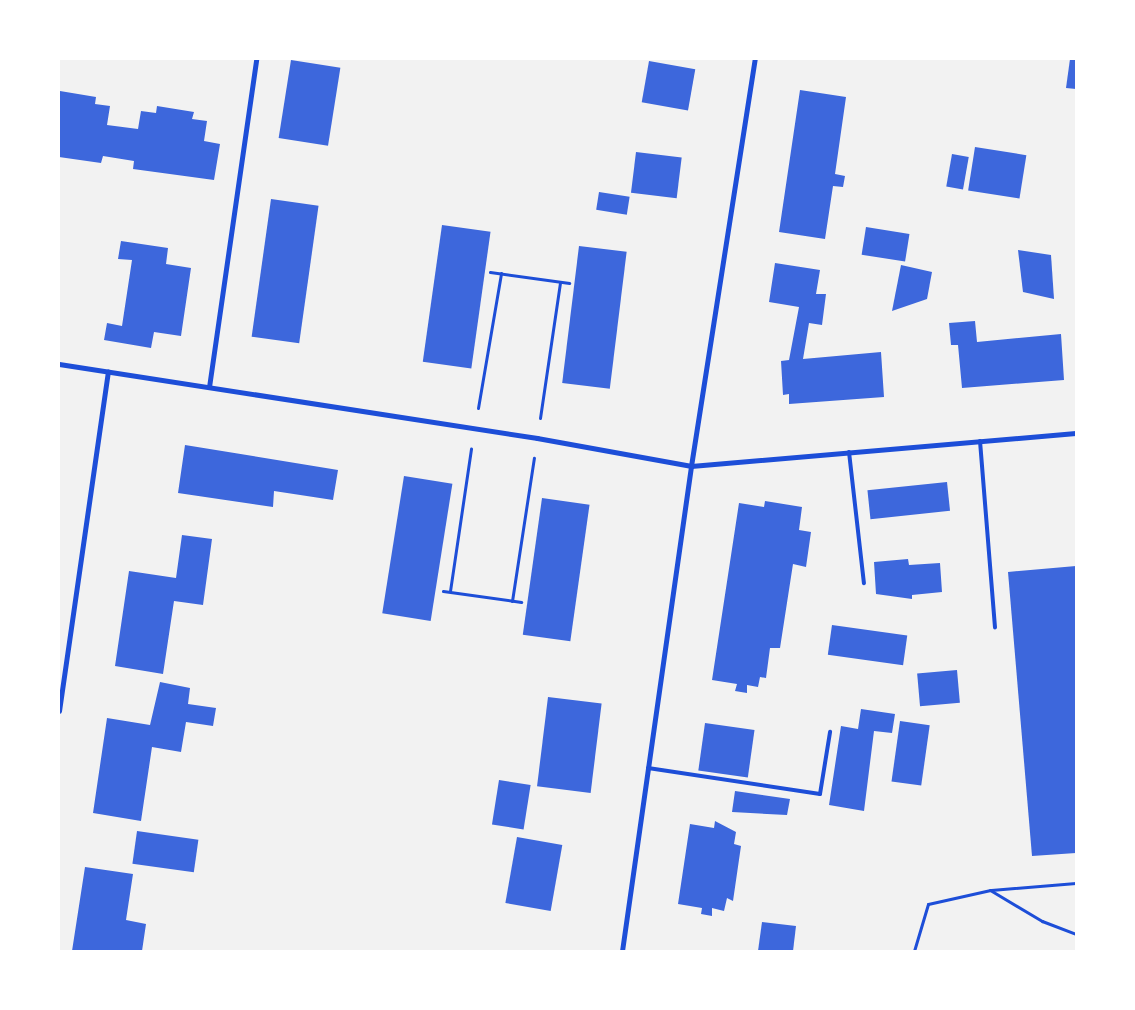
<!DOCTYPE html>
<html>
<head>
<meta charset="utf-8">
<style>
	body { margin:0 }
	#map { position:relative; width:1135px; height:1010px; overflow:hidden; background:#f2f2f2; font-family:"DejaVu Sans",sans-serif }
	div>[style] { position:absolute }
	.building>* { inset:0; background:#3d67dc; transform-origin:0 0 }
	.path>* { height:3px; margin:-1.5px; padding:0 1.5px; transform-origin:1.5px; border-radius:1.5px; background:#1d4ed8 }
	.service>* { height:4px; margin:-2px; padding:0 2px; transform-origin:2px; border-radius:2px; background:#1d4ed8 }
	.minor>* { height:5px; margin:-2.5px; padding:0 2.5px; transform-origin:2.5px; border-radius:2.5px; background:#1d4ed8 }
	span { translate:-50% -50%; white-space:nowrap; text-align:center; line-height:1.15; -webkit-text-stroke:4px #fff; paint-order:stroke }
	.frame { position:absolute; inset:0; border:60px solid #fff; pointer-events:none }
</style>
</head>
<body>
<div id="map">
	<div class="building">
		<div style="clip-path:polygon(1070px 59px,1076px 59px,1076px 89px,1066px 88px)"></div>
		<div style="left:291px;top:60px;width:50px;height:79px;rotate:9deg"></div>
		<div style="left:649px;top:61px;width:47px;height:42px;rotate:10deg"></div>
		<div style="clip-path:polygon(800px 90px,846px 97px,835px 174px,845px 176px,843px 187px,833px 186px,825px 239px,779px 232px)"></div>
		<div style="clip-path:polygon(60px 91px,96px 97px,95px 104px,110px 106px,107px 125px,138px 129px,141px 111px,156px 113px,157px 106px,194px 112px,192px 119px,207px 121px,204px 141px,220px 144px,214px 180px,133px 169px,134px 161px,103px 156px,101px 163px,59px 157px)"></div>
		<div style="left:975px;top:147px;width:52px;height:44px;rotate:9deg"></div>
		<div style="left:636px;top:152px;width:46px;height:41px;rotate:7deg"></div>
		<div style="left:952px;top:154px;width:17px;height:33px;rotate:10deg"></div>
		<div style="left:599px;top:192px;width:31px;height:18px;rotate:9deg"></div>
		<div style="left:271px;top:199px;width:48px;height:139px;rotate:8deg"></div>
		<div style="left:442px;top:225px;width:49px;height:138px;rotate:8deg"></div>
		<div style="left:866px;top:227px;width:44px;height:28px;rotate:9deg"></div>
		<div style="clip-path:polygon(121px 241px,168px 248px,166px 264px,191px 268px,181px 336px,154px 332px,151px 348px,104px 340px,107px 323px,122px 326px,132px 260px,118px 259px)"></div>
		<div style="left:579px;top:246px;width:48px;height:138px;rotate:7deg"></div>
		<div style="clip-path:polygon(1018px 250px,1051px 255px,1054px 299px,1023px 292px)"></div>
		<div style="clip-path:polygon(775px 263px,820px 270px,816px 294px,826px 294px,822px 325px,809px 323px,803px 359px,881px 352px,884px 397px,789px 404px,789px 394px,783px 395px,781px 361px,789px 360px,799px 307px,769px 302px)"></div>
		<div style="clip-path:polygon(901px 265px,932px 272px,927px 299px,892px 311px)"></div>
		<div style="clip-path:polygon(975px 321px,977px 342px,1061px 334px,1064px 380px,962px 388px,958px 345px,951px 345px,949px 323px)"></div>
		<div style="clip-path:polygon(185px 445px,338px 470px,333px 500px,274px 491px,273px 507px,178px 493px)"></div>
		<div style="left:404px;top:476px;width:49px;height:139px;rotate:9deg"></div>
		<div style="left:947px;top:482px;width:29px;height:80px;rotate:84deg"></div>
		<div style="left:542px;top:498px;width:48px;height:138px;rotate:8deg"></div>
		<div style="clip-path:polygon(765px 501px,802px 507px,799px 530px,811px 532px,806px 567px,793px 564px,780px 648px,770px 648px,766px 678px,760px 677px,758px 687px,747px 685px,747px 693px,735px 691px,737px 684px,712px 680px,739px 503px,764px 507px)"></div>
		<div style="clip-path:polygon(182px 535px,212px 539px,203px 605px,174px 601px,163px 674px,115px 666px,129px 571px,176px 578px)"></div>
		<div style="clip-path:polygon(908px 559px,909px 565px,940px 563px,942px 592px,912px 595px,912px 599px,876px 594px,874px 562px)"></div>
		<div style="clip-path:polygon(1076px 566px,1076px 853px,1032px 856px,1008px 572px)"></div>
		<div style="left:832px;top:625px;width:76px;height:30px;rotate:8deg"></div>
		<div style="left:957px;top:670px;width:33px;height:40px;rotate:85deg"></div>
		<div style="clip-path:polygon(160px 682px,190px 688px,188px 704px,216px 708px,213px 726px,186px 722px,181px 752px,152px 747px,141px 821px,93px 813px,107px 718px,150px 725px)"></div>
		<div style="left:548px;top:697px;width:54px;height:90px;rotate:7deg"></div>
		<div style="clip-path:polygon(861px 709px,895px 714px,892px 733px,874px 731px,864px 811px,829px 805px,841px 726px,858px 729px)"></div>
		<div style="left:900px;top:721px;width:30px;height:61px;rotate:8deg"></div>
		<div style="left:705px;top:723px;width:50px;height:48px;rotate:8deg"></div>
		<div style="left:499px;top:780px;width:32px;height:45px;rotate:9deg"></div>
		<div style="clip-path:polygon(735px 791px,790px 799px,787px 815px,732px 812px)"></div>
		<div style="clip-path:polygon(715px 821px,736px 832px,734px 844px,741px 846px,733px 901px,727px 898px,724px 911px,712px 908px,712px 916px,701px 914px,702px 908px,678px 904px,690px 824px,714px 828px)"></div>
		<div style="left:137px;top:831px;width:62px;height:33px;rotate:8deg"></div>
		<div style="left:517px;top:837px;width:46px;height:67px;rotate:10deg"></div>
		<div style="clip-path:polygon(85px 867px,133px 874px,126px 920px,146px 924px,142px 951px,72px 951px)"></div>
		<div style="clip-path:polygon(762px 922px,796px 926px,793px 951px,758px 951px)"></div>
	</div>
	<div class="path">
		<div style="left:490px;top:272px;width:80px;rotate:7.9deg"></div>
		<div style="left:478px;top:408px;width:137px;rotate:-80.3deg"></div>
		<div style="left:540px;top:418px;width:137px;rotate:-81.6deg"></div>
		<div style="left:443px;top:591px;width:79px;rotate:8deg"></div>
		<div style="left:450px;top:591px;width:144px;rotate:-81.6deg"></div>
		<div style="left:512px;top:601px;width:145px;rotate:-81.3deg"></div>
		<div style="left:991px;top:890px;width:85px;rotate:-4.7deg"></div>
		<div style="left:914px;top:951px;width:49px;rotate:-73.4deg"></div>
		<div style="left:928px;top:904px;width:64px;rotate:-12.7deg"></div>
		<div style="left:990px;top:890px;width:61px;rotate:30.8deg"></div>
		<div style="left:1042px;top:921px;width:36px;rotate:21deg"></div>
	</div>
	<div class="service">
		<div style="left:980px;top:441px;width:187px;rotate:85.4deg"></div>
		<div style="left:849px;top:452px;width:132px;rotate:83.5deg"></div>
		<div style="left:648px;top:768px;width:174px;rotate:8.6deg"></div>
		<div style="left:820px;top:794px;width:63px;rotate:-80.8deg"></div>
	</div>
	<div class="minor">
		<div style="left:59px;top:364px;width:484px;rotate:8.8deg"></div>
		<div style="left:537px;top:438px;width:157px;rotate:10.3deg"></div>
		<div style="left:691px;top:466px;width:386px;rotate:-4.9deg"></div>
		<div style="left:209px;top:387px;width:331px;rotate:-81.8deg"></div>
		<div style="left:59px;top:711px;width:343px;rotate:-81.8deg"></div>
		<div style="left:622px;top:951px;width:490px;rotate:-81.9deg"></div>
		<div style="left:691px;top:466px;width:412px;rotate:-81.1deg"></div>
	</div>
	<div class="frame"></div>
</div>
</body>
</html>
